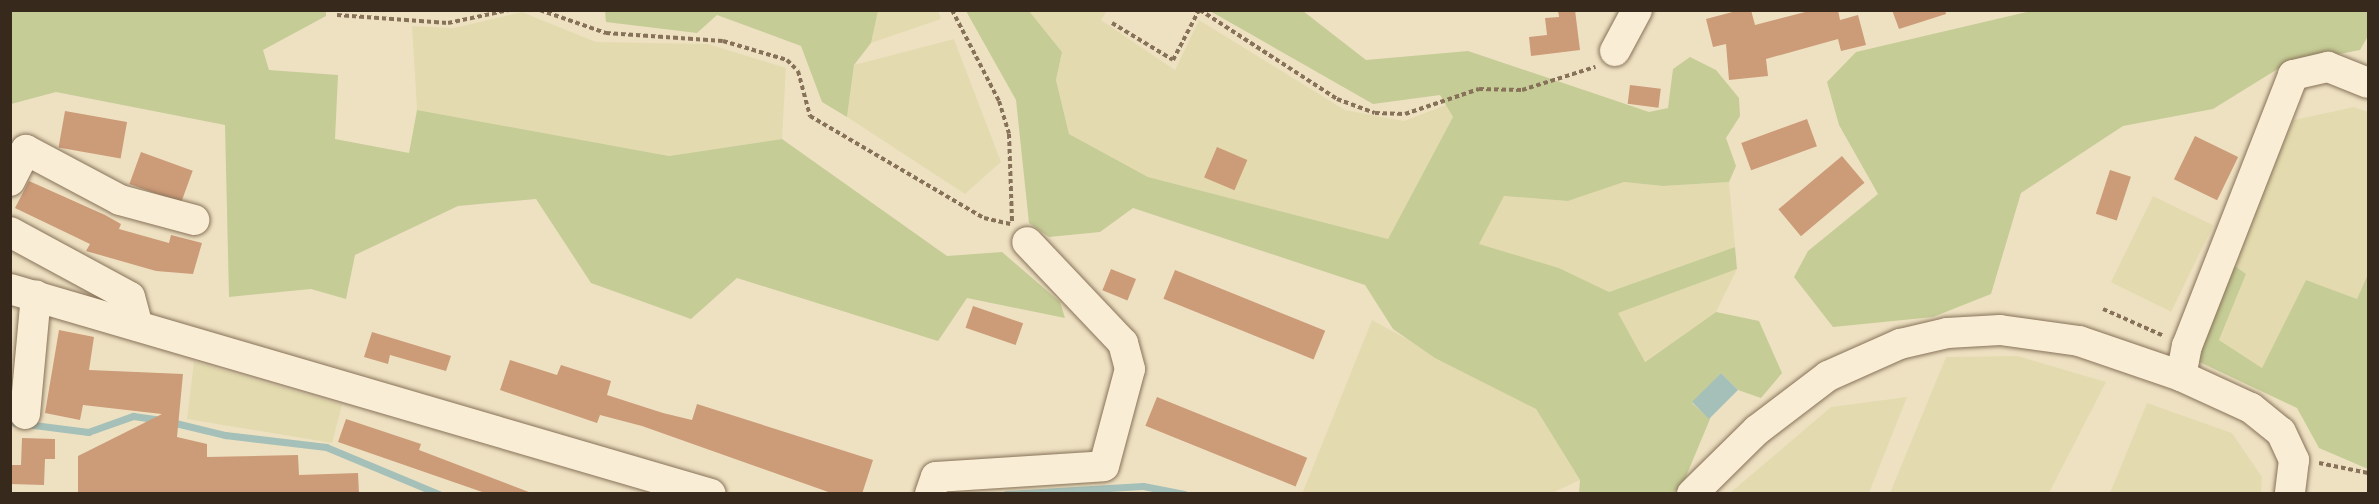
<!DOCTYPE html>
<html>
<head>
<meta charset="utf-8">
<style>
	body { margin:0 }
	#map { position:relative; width:2379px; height:504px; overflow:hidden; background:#eee1c2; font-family:"Noto Serif",serif }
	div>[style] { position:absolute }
	.farmland>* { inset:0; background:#e3dbaf; transform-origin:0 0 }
	.green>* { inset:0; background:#c5cc96 }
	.water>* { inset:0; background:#a4c0b8; transform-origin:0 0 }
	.stream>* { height:7px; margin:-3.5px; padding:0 3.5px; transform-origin:3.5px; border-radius:3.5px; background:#a4c0b8 }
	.building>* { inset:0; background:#cc9b78; transform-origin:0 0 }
	.path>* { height:4px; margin-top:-2px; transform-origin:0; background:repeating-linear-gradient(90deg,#877259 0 4.5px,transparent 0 7.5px) }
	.roads { filter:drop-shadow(0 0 2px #877259) drop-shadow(0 0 2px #877259) }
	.minor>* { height:30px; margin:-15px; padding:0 15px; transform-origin:15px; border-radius:15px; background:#f9eed5 }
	span { translate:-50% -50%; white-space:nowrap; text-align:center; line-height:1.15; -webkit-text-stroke:4.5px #f5ebd1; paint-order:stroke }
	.frame { position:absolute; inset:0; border:12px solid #372a1d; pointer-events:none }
</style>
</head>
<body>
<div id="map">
	<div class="farmland">
		<div style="clip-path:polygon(878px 11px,938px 11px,941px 19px,871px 43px)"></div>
		<div style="clip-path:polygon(1029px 11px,1107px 11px,1101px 20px,1175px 70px,1199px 20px,1345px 110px,1404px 121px,1446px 105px,1453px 117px,1388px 239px,1148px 177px,1069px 134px,1056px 80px,1062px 52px)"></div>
		<div style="clip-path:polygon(522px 12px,596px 42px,708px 44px,786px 68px,782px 139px,669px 156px,417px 110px,412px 26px,454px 28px)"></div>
		<div style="clip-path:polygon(954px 39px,1001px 162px,965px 194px,847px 117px,854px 65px)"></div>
		<div style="clip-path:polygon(2354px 107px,2368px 112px,2368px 274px,2357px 299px,2306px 280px,2262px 368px,2219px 340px,2246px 274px,2228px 261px,2294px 120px)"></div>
		<div style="clip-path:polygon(1624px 182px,1663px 186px,1729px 182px,1735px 247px,1609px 292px,1559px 268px,1478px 244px,1504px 196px,1568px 201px)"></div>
		<div style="left:2153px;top:196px;width:67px;height:96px;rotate:26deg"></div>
		<div style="clip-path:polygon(1737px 269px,1716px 312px,1644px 362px,1617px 313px)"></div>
		<div style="clip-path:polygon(1372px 320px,1536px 409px,1580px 480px,1552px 493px,1302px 494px)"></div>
		<div style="clip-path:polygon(2018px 356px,2106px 382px,2049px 493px,1890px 493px,1946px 357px)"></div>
		<div style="clip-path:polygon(194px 362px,342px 405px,332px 443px,187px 419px)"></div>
		<div style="clip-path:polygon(1907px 397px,1869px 493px,1730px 493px,1831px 407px)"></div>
		<div style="clip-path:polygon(2147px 403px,2232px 433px,2262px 477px,2261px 493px,2110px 493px)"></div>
	</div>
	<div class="green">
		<div style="clip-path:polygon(11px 10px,326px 11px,326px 16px,263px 50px,269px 70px,338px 75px,335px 139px,409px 153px,417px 110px,669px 156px,782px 139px,947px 256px,1002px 252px,1060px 302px,1065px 318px,967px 298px,938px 341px,737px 278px,691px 319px,591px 283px,536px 199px,458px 206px,355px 255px,346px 299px,311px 289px,229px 297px,225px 125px,56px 92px,11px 104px)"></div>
		<div style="clip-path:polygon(605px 11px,878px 10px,878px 11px,871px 43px,854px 65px,847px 117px,822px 102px,801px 46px,717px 15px,697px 33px,606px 22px)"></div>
		<div style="clip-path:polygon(966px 11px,1029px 11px,1062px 52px,1056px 80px,1069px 134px,1148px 177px,1388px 239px,1453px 117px,1440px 95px,1373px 104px,1210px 11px,1303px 11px,1366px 60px,1468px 51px,1649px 112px,1668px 108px,1673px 69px,1690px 57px,1716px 70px,1739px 98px,1740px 116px,1726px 138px,1736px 166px,1729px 182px,1663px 186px,1624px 182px,1568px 201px,1504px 196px,1479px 244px,1559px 268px,1609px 292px,1735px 247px,1737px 269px,1618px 313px,1645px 362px,1716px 312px,1759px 321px,1782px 373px,1761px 398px,1738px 390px,1721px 373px,1692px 403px,1710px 419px,1682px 486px,1672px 493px,1579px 493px,1580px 480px,1536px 409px,1435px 358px,1393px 329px,1365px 285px,1133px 208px,1100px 232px,1049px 237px,1029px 223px,1016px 100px)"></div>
		<div style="clip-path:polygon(2031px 11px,2368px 11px,2368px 36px,2360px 50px,2284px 65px,2213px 109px,2123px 126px,2021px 193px,1991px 294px,1933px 317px,1833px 327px,1794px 277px,1808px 251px,1878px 194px,1839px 125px,1827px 82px,1856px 52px)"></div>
		<div style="clip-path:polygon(2228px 261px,2246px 274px,2219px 340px,2262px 368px,2306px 280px,2357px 299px,2368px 274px,2368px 469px,2319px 448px,2297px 408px,2193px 359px)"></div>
	</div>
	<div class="water">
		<div style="left:1721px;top:373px;width:24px;height:41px;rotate:45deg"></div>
	</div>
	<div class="stream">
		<div style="left:10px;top:422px;width:79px;rotate:7.3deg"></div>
		<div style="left:88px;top:432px;width:48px;rotate:-19.6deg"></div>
		<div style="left:133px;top:416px;width:27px;rotate:8deg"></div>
		<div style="left:171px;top:422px;width:56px;rotate:13.5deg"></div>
		<div style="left:225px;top:435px;width:102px;rotate:6.8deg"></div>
		<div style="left:326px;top:447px;width:122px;rotate:22.6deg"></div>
		<div style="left:1006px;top:494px;width:137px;rotate:-3.3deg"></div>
		<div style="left:1143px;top:486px;width:42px;rotate:11deg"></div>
	</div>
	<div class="building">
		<div style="clip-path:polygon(1558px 10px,1575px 10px,1580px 50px,1531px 56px,1529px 37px,1547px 35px,1545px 18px,1559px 17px)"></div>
		<div style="clip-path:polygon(1740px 10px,1751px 10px,1755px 25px,1813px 10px,1838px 10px,1840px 20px,1858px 15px,1866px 45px,1841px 51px,1838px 39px,1766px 59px,1768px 76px,1729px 80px,1726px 44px,1713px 47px,1706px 19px)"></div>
		<div style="clip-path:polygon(1892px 10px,1945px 10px,1946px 14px,1899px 29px)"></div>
		<div style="left:1630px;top:85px;width:31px;height:19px;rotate:7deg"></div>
		<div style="left:65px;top:111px;width:63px;height:37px;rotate:10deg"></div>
		<div style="left:1807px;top:119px;width:29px;height:70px;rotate:70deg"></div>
		<div style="left:2195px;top:136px;width:48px;height:48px;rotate:26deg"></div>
		<div style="left:1217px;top:147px;width:33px;height:33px;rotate:23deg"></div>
		<div style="left:141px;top:152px;width:55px;height:34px;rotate:20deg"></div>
		<div style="left:1842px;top:156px;width:35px;height:83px;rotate:50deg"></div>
		<div style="left:2110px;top:170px;width:22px;height:46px;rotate:18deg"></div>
		<div style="clip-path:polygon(29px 181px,105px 215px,121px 224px,119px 229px,169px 243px,171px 235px,202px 243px,193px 274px,156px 271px,86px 251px,90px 244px,15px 208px)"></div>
		<div style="left:1111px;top:269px;width:27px;height:23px;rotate:22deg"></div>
		<div style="left:1175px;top:270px;width:162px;height:31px;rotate:22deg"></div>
		<div style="left:973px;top:306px;width:53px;height:23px;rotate:19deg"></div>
		<div style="clip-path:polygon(59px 330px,94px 337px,89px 370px,183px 374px,177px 437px,207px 444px,207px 457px,298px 455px,299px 475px,358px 473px,359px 494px,78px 494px,78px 456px,162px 414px,83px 405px,80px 420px,45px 413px)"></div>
		<div style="clip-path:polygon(372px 332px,451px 356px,446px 371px,390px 355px,388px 364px,364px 357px)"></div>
		<div style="clip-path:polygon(510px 360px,557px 375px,561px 365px,611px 381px,607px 395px,663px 413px,692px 420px,697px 404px,873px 460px,862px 494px,834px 494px,642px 426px,600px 415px,597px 423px,500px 390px)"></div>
		<div style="left:1157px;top:397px;width:162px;height:31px;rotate:22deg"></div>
		<div style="clip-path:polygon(346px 419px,421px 444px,419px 450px,534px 494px,488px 494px,338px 442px)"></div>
		<div style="clip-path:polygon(22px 438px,55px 439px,55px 459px,45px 459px,44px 485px,10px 484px,11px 465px,21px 465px)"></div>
	</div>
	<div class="path">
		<div style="left:540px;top:10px;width:70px;rotate:19.2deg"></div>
		<div style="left:606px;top:33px;width:117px;rotate:3.9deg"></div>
		<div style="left:723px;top:41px;width:67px;rotate:16.5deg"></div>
		<div style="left:787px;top:60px;width:16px;rotate:45deg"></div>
		<div style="left:798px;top:71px;width:47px;rotate:75.1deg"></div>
		<div style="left:810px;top:116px;width:202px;rotate:30.4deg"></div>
		<div style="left:984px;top:218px;width:27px;rotate:13deg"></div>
		<div style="left:952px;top:10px;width:102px;rotate:62.7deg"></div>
		<div style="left:999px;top:101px;width:34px;rotate:73deg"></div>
		<div style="left:1009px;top:134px;width:88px;rotate:88deg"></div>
		<div style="left:1200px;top:10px;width:163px;rotate:33deg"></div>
		<div style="left:1337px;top:99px;width:40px;rotate:20.2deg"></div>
		<div style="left:1375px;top:113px;width:30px;rotate:2deg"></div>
		<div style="left:1405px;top:114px;width:78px;rotate:-18.7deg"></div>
		<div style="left:1479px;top:89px;width:43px;rotate:1.3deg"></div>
		<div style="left:1522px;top:90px;width:77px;rotate:-17.5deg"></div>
		<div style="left:337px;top:15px;width:111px;rotate:4.1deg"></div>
		<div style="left:448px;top:23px;width:62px;rotate:-12deg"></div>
		<div style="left:1112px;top:23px;width:71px;rotate:31.2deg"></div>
		<div style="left:1173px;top:60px;width:56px;rotate:-62.5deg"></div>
		<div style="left:2103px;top:309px;width:67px;rotate:23.9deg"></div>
		<div style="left:2319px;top:463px;width:50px;rotate:11.5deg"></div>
	</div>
	<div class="roads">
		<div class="minor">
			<div style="left:1615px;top:51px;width:47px;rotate:-61.8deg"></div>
			<div style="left:10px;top:181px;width:35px;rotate:-63deg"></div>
			<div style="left:26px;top:150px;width:106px;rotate:28deg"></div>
			<div style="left:120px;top:200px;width:77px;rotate:15.1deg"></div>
			<div style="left:10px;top:232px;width:136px;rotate:28.4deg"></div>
			<div style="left:130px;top:297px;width:30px;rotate:75deg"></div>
			<div style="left:10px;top:289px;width:730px;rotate:16.3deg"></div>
			<div style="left:2181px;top:376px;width:31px;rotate:-79deg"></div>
			<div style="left:2187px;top:346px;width:291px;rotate:-68.6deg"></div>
			<div style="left:2293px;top:75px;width:36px;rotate:-13deg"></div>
			<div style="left:2328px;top:67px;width:43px;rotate:21.8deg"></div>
			<div style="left:25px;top:414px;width:119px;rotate:-84.7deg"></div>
			<div style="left:930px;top:494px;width:18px;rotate:-71deg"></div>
			<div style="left:936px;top:477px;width:168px;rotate:-3.7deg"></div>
			<div style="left:1104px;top:466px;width:100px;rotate:-75deg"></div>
			<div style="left:1130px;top:369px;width:27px;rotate:-105deg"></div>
			<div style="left:1123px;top:343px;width:139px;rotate:-133.5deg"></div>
			<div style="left:1692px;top:494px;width:91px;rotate:-44.6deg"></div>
			<div style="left:1757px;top:430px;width:89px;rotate:-37.3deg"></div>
			<div style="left:1828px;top:376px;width:79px;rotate:-24deg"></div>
			<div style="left:1900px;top:344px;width:48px;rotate:-13.2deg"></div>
			<div style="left:1947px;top:333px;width:53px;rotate:-3.2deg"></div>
			<div style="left:2000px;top:330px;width:80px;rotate:7.9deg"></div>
			<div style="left:2079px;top:341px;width:108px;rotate:18.9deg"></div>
			<div style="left:2181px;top:376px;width:77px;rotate:24.6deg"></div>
			<div style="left:2251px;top:408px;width:38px;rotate:39deg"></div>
			<div style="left:2281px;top:432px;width:31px;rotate:65deg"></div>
			<div style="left:2294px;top:460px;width:34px;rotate:97deg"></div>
		</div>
	</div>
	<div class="frame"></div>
</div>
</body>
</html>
